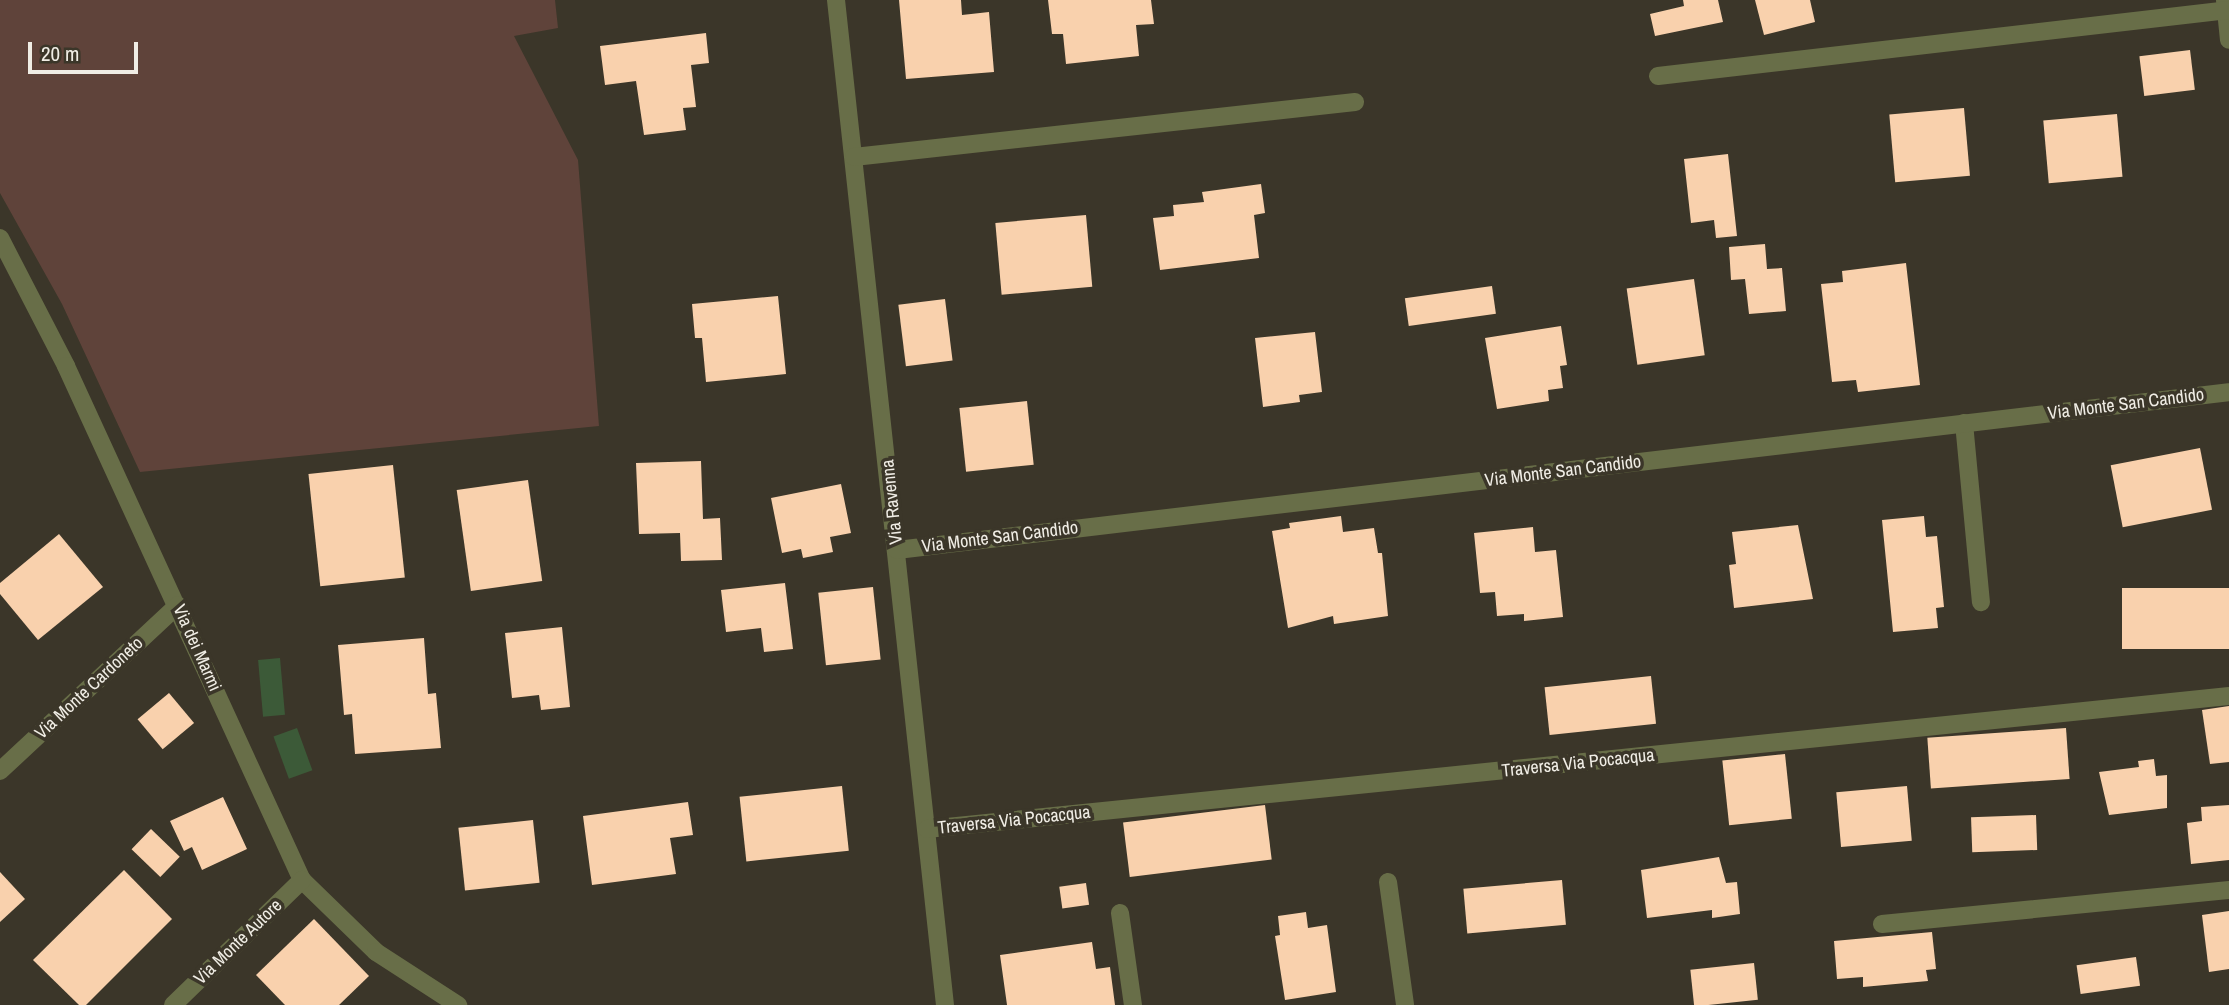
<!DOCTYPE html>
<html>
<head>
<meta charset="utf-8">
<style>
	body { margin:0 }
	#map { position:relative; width:2229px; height:1005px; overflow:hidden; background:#3b3629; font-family:"Archivo Narrow",sans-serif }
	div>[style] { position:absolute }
	.green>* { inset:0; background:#5f433a }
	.water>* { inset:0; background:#3c5a38; transform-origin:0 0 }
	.building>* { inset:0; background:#f9d1ad; transform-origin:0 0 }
	.minor>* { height:18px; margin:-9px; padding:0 9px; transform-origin:9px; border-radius:9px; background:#686e48 }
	span { translate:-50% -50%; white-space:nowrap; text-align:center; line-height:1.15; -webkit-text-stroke:7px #3b3629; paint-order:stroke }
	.street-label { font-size:18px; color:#f0ede5 }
	.scale { position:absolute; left:28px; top:42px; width:110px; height:32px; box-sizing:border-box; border:4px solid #f0ede5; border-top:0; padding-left:9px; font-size:21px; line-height:24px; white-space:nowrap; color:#f0ede5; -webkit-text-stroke:5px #3b3629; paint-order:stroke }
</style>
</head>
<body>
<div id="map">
	<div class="green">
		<div style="clip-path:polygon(0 0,555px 0,558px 28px,514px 36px,578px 160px,599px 426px,140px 472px,62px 304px,0 193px)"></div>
	</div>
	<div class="water">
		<div style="left:280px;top:658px;width:57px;height:22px;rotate:85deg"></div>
		<div style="left:297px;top:728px;width:45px;height:25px;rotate:70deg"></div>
	</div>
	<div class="building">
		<div style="clip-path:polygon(899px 0,961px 0,962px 15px,989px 12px,994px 72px,906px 79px)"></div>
		<div style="clip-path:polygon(1048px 0,1151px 0,1154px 24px,1136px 25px,1139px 56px,1066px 64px,1063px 34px,1052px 34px)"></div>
		<div style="clip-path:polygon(1683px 0,1718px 0,1723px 22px,1655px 36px,1650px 14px,1684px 6px)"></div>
		<div style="clip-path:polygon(1755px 0,1810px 0,1815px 22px,1764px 35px)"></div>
		<div style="clip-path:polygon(706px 33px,709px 63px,691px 65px,696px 107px,683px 108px,686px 130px,644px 135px,636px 81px,605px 85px,600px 46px)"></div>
		<div style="left:2190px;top:50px;width:40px;height:51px;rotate:83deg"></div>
		<div style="left:1964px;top:108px;width:68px;height:75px;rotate:85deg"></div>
		<div style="left:2117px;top:114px;width:63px;height:74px;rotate:85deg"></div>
		<div style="clip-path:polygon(1728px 154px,1737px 236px,1716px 238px,1714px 220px,1691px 223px,1684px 159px)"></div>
		<div style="clip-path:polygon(1261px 184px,1265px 213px,1254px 215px,1259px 258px,1160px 270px,1153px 218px,1174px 216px,1173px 205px,1204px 202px,1202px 192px)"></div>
		<div style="left:1086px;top:215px;width:72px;height:91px;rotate:85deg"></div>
		<div style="clip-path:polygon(1765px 244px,1767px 269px,1782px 268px,1786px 311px,1749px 314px,1745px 279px,1731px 280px,1729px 247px)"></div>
		<div style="clip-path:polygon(1906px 263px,1920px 385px,1858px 392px,1856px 380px,1832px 382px,1821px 284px,1843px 282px,1842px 271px)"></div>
		<div style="left:1694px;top:279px;width:77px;height:68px;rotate:82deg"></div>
		<div style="left:1492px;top:286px;width:28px;height:88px;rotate:82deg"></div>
		<div style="clip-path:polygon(778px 296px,786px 374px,706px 382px,702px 338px,695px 338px,692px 304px)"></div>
		<div style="left:945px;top:299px;width:62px;height:47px;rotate:83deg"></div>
		<div style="clip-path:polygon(1561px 326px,1567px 365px,1560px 366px,1563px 388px,1548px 390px,1549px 401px,1497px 409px,1485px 338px)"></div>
		<div style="clip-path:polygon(1315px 332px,1322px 392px,1299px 395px,1300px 402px,1263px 407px,1255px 338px)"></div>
		<div style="left:1027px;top:401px;width:64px;height:68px;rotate:84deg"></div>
		<div style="left:2200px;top:448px;width:63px;height:91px;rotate:79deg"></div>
		<div style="clip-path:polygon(701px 461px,703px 519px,720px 518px,722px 560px,681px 561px,680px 533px,639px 534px,636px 463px)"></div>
		<div style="left:393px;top:465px;width:113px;height:85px;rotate:84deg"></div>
		<div style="left:528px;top:480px;width:102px;height:72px;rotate:82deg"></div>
		<div style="clip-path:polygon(841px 484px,851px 533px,830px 537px,833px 552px,803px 558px,801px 549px,782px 553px,771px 498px)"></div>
		<div style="clip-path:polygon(1341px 516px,1343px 532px,1374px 528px,1378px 553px,1382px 553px,1388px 616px,1334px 624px,1333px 616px,1288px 628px,1272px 531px,1290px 528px,1289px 523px)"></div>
		<div style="clip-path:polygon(1924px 516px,1926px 537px,1937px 536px,1944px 607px,1936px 608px,1938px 628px,1893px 632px,1882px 520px)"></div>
		<div style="clip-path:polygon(1798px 525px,1813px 599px,1734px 608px,1729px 565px,1736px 564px,1732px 532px)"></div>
		<div style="clip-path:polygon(1533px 527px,1535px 552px,1556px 550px,1563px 617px,1524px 621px,1524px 614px,1497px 616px,1495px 592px,1480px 593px,1474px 533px)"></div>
		<div style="clip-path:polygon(59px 534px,103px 587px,38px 640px,0 594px,0 583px)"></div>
		<div style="clip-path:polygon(785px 583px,793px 649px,764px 652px,761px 628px,726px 632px,721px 590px)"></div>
		<div style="left:873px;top:587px;width:73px;height:55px;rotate:84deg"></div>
		<div style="left:2229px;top:588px;width:61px;height:107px;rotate:90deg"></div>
		<div style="clip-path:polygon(562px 627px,570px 707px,541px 710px,539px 695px,512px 698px,505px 633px)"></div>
		<div style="clip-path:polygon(424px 638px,428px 694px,436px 693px,441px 748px,355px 754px,352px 714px,344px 715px,338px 645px)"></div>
		<div style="left:1651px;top:676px;width:48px;height:107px;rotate:84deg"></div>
		<div style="left:169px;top:693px;width:39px;height:41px;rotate:50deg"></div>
		<div style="clip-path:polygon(2229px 706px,2229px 762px,2210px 764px,2202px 710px)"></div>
		<div style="left:2066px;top:728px;width:51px;height:139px;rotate:86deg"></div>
		<div style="left:1785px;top:754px;width:65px;height:63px;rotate:84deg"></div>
		<div style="clip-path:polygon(2154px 759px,2156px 776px,2167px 775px,2167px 808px,2109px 815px,2099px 772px,2139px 767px,2138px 761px)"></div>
		<div style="left:842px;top:786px;width:65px;height:103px;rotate:84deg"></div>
		<div style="left:1907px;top:786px;width:55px;height:71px;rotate:85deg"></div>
		<div style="clip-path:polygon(223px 797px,247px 849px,202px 870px,192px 847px,184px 851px,170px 821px)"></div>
		<div style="clip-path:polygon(688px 802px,693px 835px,670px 838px,676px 874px,592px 885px,583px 816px)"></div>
		<div style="left:1265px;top:805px;width:55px;height:143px;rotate:83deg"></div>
		<div style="clip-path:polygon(2229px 805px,2229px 860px,2191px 864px,2187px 823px,2202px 821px,2201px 807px)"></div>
		<div style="left:2036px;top:815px;width:35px;height:65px;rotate:88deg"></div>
		<div style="left:533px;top:820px;width:63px;height:75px;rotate:84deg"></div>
		<div style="left:151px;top:829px;width:40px;height:28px;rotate:44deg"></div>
		<div style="clip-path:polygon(1719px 857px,1726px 883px,1737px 882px,1740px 914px,1712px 918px,1712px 910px,1647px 918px,1641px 870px)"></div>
		<div style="clip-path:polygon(124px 870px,172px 919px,86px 1005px,79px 1005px,33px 960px)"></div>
		<div style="clip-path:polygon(0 872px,25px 899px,0 922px)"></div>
		<div style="left:1562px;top:880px;width:45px;height:99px;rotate:85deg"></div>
		<div style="left:1086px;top:883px;width:22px;height:27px;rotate:82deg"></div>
		<div style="clip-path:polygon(2229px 911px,2229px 969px,2209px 972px,2202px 915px)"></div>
		<div style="clip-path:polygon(1306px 912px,1308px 928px,1327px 925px,1336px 992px,1285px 1000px,1275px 936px,1280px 935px,1278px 916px)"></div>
		<div style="clip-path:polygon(314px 919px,369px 976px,339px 1005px,285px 1005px,256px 975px)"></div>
		<div style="clip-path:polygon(1932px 932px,1936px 969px,1926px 970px,1928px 981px,1863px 987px,1863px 977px,1837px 979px,1834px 941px)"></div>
		<div style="clip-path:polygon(1092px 942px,1096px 969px,1110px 967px,1115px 1005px,1007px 1005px,1000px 955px)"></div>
		<div style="left:2136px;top:957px;width:29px;height:60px;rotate:82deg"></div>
		<div style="left:1754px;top:963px;width:37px;height:64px;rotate:84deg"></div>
	</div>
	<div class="minor">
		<div style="left:836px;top:0;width:1011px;rotate:83.81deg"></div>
		<div style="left:2225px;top:0;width:40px;rotate:84.3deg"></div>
		<div style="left:1658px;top:76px;width:575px;rotate:-6.59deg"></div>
		<div style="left:854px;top:157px;width:504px;rotate:-6.26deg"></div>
		<div style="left:0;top:238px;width:144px;rotate:62.7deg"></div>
		<div style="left:66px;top:366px;width:566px;rotate:65.34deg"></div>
		<div style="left:302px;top:880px;width:103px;rotate:44.2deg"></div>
		<div style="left:376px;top:952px;width:98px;rotate:32.9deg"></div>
		<div style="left:1964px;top:423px;width:180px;rotate:84.6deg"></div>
		<div style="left:897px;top:550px;width:1341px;rotate:-6.76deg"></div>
		<div style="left:0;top:771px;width:243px;rotate:-43deg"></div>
		<div style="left:927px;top:829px;width:1309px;rotate:-5.83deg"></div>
		<div style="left:1388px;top:882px;width:124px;rotate:82.1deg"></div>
		<div style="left:1120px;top:913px;width:93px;rotate:82deg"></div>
		<div style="left:1882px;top:924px;width:349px;rotate:-5.6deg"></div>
		<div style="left:173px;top:1005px;width:180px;rotate:-44.1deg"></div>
	</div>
	<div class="street-label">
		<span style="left:2126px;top:404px;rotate:-7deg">Via Monte San Candido</span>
		<span style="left:1563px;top:471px;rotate:-7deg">Via Monte San Candido</span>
		<span style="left:892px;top:502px;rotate:-96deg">Via Ravenna</span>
		<span style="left:1000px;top:537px;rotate:-7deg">Via Monte San Candido</span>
		<span style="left:197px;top:648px;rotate:66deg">Via dei Marmi</span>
		<span style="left:89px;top:688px;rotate:-43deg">Via Monte Cardoneto</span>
		<span style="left:1578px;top:763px;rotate:-6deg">Traversa Via Pocacqua</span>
		<span style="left:1014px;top:820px;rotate:-6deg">Traversa Via Pocacqua</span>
		<span style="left:238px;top:942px;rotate:-44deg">Via Monte Autore</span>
	</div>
	<div class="scale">20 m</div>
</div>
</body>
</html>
